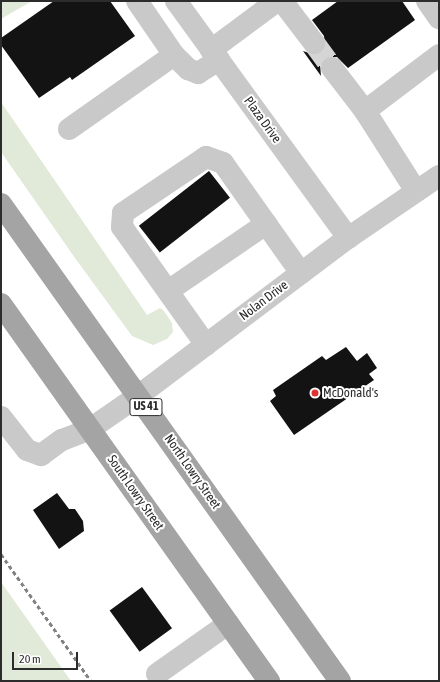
<!DOCTYPE html>
<html>
<head>
<meta charset="utf-8">
<style>
	body { margin:0 }
	#map { position:relative; width:440px; height:682px; overflow:hidden; background:#fff; font-family:"Asap Condensed",sans-serif }
	div>[style] { position:absolute }
	.green>* { inset:0; background:#e1ead9 }
	.building>* { inset:0; background:#131313; transform-origin:0 0 }
	.minor-tunnel>* { height:22px; margin-top:-11px; transform-origin:0; background:repeating-linear-gradient(90deg,#d5d5d5 0 22px,transparent 0 33px) }
	.minor>* { height:22px; margin:-11px; padding:0 11px; transform-origin:11px; border-radius:11px; background:#c9c9c9 }
	.major>* { height:22px; margin:-11px; padding:0 11px; transform-origin:11px; border-radius:11px; background:#a4a4a4 }
	.rail>* { height:3px; margin-top:-1.5px; transform-origin:0; background:repeating-linear-gradient(90deg,#818181 0 4px,transparent 0 7px) }
	.dots>* { width:11px; height:11px; translate:-50% -50%; box-sizing:border-box; border:2px solid #fff; border-radius:50% }
	span { translate:-50% -50%; white-space:nowrap; text-align:center; line-height:1.15; -webkit-text-stroke:4px #fff; paint-order:stroke }
	.shield-label span { padding:1px 3px; background:#fff; border:1px solid; border-radius:3px; -webkit-text-stroke-width:0 }
	.shield-label { font-size:12px; color:#2c2c2c; font-weight:700 }
	.street-label { font-size:13px; color:#2c2c2c }
	.poi-label { font-size:13px; color:#2c2c2c }
	.left { translate:0 -50%; text-align:left }
	.frame { position:absolute; inset:0; border:2px solid #2c2c2c; pointer-events:none }
	.scale { position:absolute; left:12px; top:652px; width:66px; height:18px; box-sizing:border-box; border:2px solid #2c2c2c; border-top:0; padding-left:5px; font-size:12px; line-height:14px; white-space:nowrap; color:#2c2c2c; -webkit-text-stroke:3px #fff; paint-order:stroke }
</style>
</head>
<body>
<div id="map">
	<div class="green">
		<div style="clip-path:polygon(1px 1px,32px 1px,1px 19px)"></div>
		<div style="clip-path:polygon(1px 102px,147px 315px,160px 308px,164px 311px,172px 323px,173px 332px,167px 339px,153px 345px,132px 336px,75px 258px,1px 152px)"></div>
		<div style="clip-path:polygon(1px 582px,71px 681px,1px 681px)"></div>
	</div>
	<div class="building">
		<div style="clip-path:polygon(54px 1px,110px 1px,135px 36px,72px 80px,70px 77px,39px 98px,1px 45px,1px 38px)"></div>
		<div style="clip-path:polygon(338px 1px,402px 1px,415px 20px,348px 68px,337px 57px,325px 58px,320px 64px,321px 76px,303px 51px,315px 55px,325px 48px,324px 36px,312px 20px)"></div>
		<div style="left:209px;top:171px;width:34px;height:89px;rotate:52deg"></div>
		<div style="clip-path:polygon(346px 347px,357px 361px,367px 353px,377px 368px,369px 374px,374px 380px,294px 435px,270px 401px,276px 396px,273px 390px,322px 356px,326px 360px)"></div>
		<div style="clip-path:polygon(57px 493px,69px 509px,75px 509px,83px 521px,84px 531px,59px 549px,33px 510px)"></div>
		<div style="left:142px;top:587px;width:51px;height:40px;rotate:54deg"></div>
	</div>
	<div class="minor-tunnel">
		<div style="left:314px;top:43px;width:31px;rotate:54deg"></div>
	</div>
	<div class="minor">
		<div style="left:137px;top:1px;width:65px;rotate:55.6deg"></div>
		<div style="left:176px;top:1px;width:293px;rotate:54deg"></div>
		<div style="left:282px;top:1px;width:53px;rotate:52.7deg"></div>
		<div style="left:427px;top:1px;width:21px;rotate:55deg"></div>
		<div style="left:211px;top:50px;width:82px;rotate:-36.6deg"></div>
		<div style="left:332px;top:68px;width:54px;rotate:52.5deg"></div>
		<div style="left:365px;top:111px;width:95px;rotate:57.5deg"></div>
		<div style="left:365px;top:111px;width:93px;rotate:-37.1deg"></div>
		<div style="left:69px;top:129px;width:128px;rotate:-35.2deg"></div>
		<div style="left:174px;top:55px;width:20px;rotate:45deg"></div>
		<div style="left:188px;top:69px;width:11px;rotate:22deg"></div>
		<div style="left:198px;top:73px;width:25px;rotate:-32deg"></div>
		<div style="left:168px;top:291px;width:119px;rotate:-34.4deg"></div>
		<div style="left:206px;top:345px;width:145px;rotate:-125.4deg"></div>
		<div style="left:122px;top:227px;width:14px;rotate:-86deg"></div>
		<div style="left:123px;top:213px;width:100px;rotate:-34deg"></div>
		<div style="left:206px;top:157px;width:18px;rotate:19deg"></div>
		<div style="left:223px;top:163px;width:135px;rotate:54.7deg"></div>
		<div style="left:1px;top:417px;width:42px;rotate:51.8deg"></div>
		<div style="left:27px;top:450px;width:15px;rotate:20deg"></div>
		<div style="left:41px;top:455px;width:26px;rotate:-36deg"></div>
		<div style="left:62px;top:440px;width:30px;rotate:-21deg"></div>
		<div style="left:90px;top:429px;width:58px;rotate:-34.5deg"></div>
		<div style="left:138px;top:396px;width:263px;rotate:-37deg"></div>
		<div style="left:348px;top:238px;width:110px;rotate:-34.3deg"></div>
		<div style="left:157px;top:674px;width:87px;rotate:-35.2deg"></div>
	</div>
	<div class="major">
		<div style="left:1px;top:204px;width:585px;rotate:54.6deg"></div>
		<div style="left:1px;top:304px;width:463px;rotate:54.6deg"></div>
	</div>
	<div class="rail">
		<div style="left:1px;top:554px;width:156px;rotate:54.7deg"></div>
	</div>
	<div class="dots">
		<div style="left:315px;top:393px;background:#e03331"></div>
	</div>
	<div class="shield-label">
		<span style="left:146px;top:407px">US 41</span>
	</div>
	<div class="street-label">
		<span style="left:262px;top:120px;rotate:54deg">Plaza Drive</span>
		<span style="left:264px;top:301px;rotate:-37deg">Nolan Drive</span>
		<span style="left:192px;top:472px;rotate:55deg">North Lowry Street</span>
		<span style="left:135px;top:493px;rotate:55deg">South Lowry Street</span>
	</div>
	<div class="poi-label">
		<span class="left" style="left:323px;top:393px">McDonald's</span>
	</div>
	<div class="frame"></div>
	<div class="scale">20 m</div>
</div>
</body>
</html>
